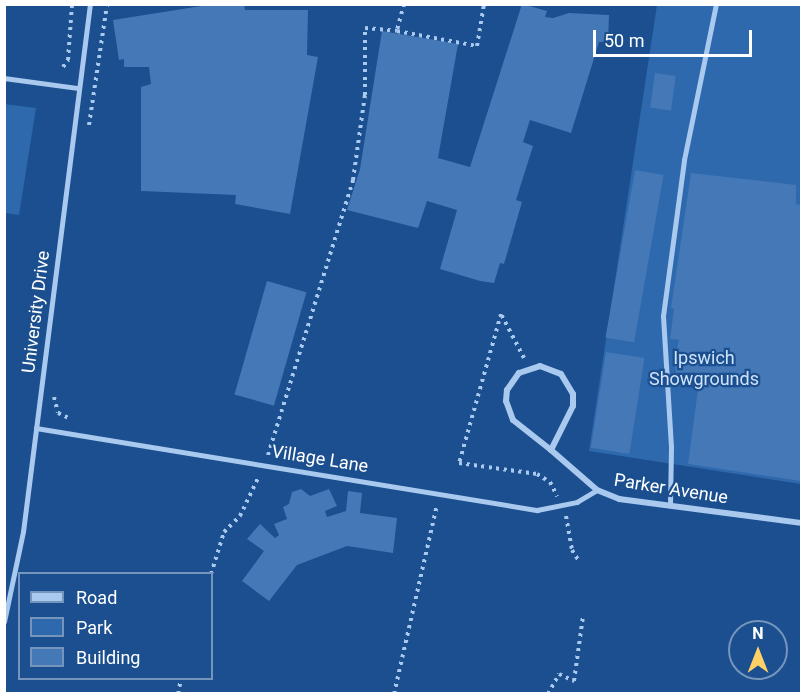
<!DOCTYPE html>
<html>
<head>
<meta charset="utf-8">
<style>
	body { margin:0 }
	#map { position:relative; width:806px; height:698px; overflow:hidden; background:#1b4f8f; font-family:Roboto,sans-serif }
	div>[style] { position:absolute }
	.green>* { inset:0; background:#2e69ad }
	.building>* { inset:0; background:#4478b7; transform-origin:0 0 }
	.path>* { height:4px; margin-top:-2px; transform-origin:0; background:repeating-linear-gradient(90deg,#a9c9ee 0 3px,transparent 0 7.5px) }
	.service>* { height:4.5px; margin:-2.25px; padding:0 2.25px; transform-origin:2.25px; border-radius:2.25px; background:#a9c9ee }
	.minor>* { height:6px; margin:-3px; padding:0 3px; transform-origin:3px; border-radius:3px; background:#a9c9ee }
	span { translate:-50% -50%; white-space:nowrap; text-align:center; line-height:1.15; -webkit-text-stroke:4.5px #1b4f8f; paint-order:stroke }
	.street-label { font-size:18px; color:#fff }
	.park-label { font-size:18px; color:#cfe3fa }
	.frame { position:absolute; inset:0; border:6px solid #fff; pointer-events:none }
	.legend { position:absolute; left:18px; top:572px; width:195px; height:108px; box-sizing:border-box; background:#1b4f8f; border:2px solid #7695bc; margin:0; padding:8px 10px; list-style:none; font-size:18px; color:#fff }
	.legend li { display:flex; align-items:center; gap:12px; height:30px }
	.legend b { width:30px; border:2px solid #7695bc }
	.north { position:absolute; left:728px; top:620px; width:60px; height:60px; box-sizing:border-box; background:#1b4f8f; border:2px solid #7695bc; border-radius:50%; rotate:0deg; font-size:16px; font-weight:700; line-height:24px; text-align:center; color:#fff }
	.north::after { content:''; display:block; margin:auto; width:21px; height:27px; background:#ffd166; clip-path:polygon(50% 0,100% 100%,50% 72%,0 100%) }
	.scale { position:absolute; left:593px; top:30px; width:159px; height:27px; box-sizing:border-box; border:3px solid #fff; border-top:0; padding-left:8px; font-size:18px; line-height:21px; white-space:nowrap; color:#fff; -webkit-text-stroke:4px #1b4f8f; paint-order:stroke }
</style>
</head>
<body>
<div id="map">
	<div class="green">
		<div style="clip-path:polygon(657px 5px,801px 5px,801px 484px,589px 451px)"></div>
		<div style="clip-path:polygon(4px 104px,36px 108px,19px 215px,5px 213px)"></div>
	</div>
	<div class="building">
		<div style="clip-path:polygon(214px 4px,244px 4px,245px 10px,308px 10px,307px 55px,318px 57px,290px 214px,235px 204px,236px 195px,141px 191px,141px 87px,151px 84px,149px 67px,124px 67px,124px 59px,119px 60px,113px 20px)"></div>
		<div style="clip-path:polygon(522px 4px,547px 11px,545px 17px,553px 18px,569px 13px,609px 15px,608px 42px,599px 42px,571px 133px,530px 120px,523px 142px,533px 146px,516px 200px,522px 202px,504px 264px,500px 263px,494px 283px,480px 281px,440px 269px,457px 210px,427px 201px,418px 228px,347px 210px,360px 169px,382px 31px,458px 44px,438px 158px,470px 167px)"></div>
		<div style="left:655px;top:73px;width:21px;height:35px;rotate:8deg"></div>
		<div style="left:635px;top:170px;width:29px;height:170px;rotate:10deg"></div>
		<div style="clip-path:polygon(691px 173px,796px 185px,796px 204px,801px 205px,801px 481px,688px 464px,699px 382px,677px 378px,674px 362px,679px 340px,670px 339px,674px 309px,671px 308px)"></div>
		<div style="left:267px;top:281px;width:41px;height:118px;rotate:16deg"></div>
		<div style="left:606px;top:352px;width:39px;height:97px;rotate:9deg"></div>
		<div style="clip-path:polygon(301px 489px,310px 496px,329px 489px,337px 506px,325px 511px,327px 517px,346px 511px,348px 491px,362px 493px,360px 513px,397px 518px,393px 553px,347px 546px,297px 565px,269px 601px,242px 581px,264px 551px,247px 539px,260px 524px,275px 538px,279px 535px,274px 524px,287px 519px,283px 507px,289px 504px,292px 492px)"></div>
	</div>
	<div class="path">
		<div style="left:404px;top:4px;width:28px;rotate:105deg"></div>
		<div style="left:397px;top:31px;width:81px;rotate:10.6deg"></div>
		<div style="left:477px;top:46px;width:43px;rotate:-80.5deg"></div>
		<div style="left:63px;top:67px;width:9px;rotate:-54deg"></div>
		<div style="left:68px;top:60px;width:56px;rotate:-85.9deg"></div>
		<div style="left:89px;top:125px;width:122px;rotate:-81.5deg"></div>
		<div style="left:524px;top:358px;width:50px;rotate:-117.6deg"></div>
		<div style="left:501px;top:314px;width:155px;rotate:105.7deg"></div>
		<div style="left:459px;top:463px;width:79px;rotate:8deg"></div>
		<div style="left:537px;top:474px;width:15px;rotate:32deg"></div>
		<div style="left:550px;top:482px;width:16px;rotate:63deg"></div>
		<div style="left:54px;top:397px;width:16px;rotate:76deg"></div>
		<div style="left:58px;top:413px;width:14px;rotate:25deg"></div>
		<div style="left:268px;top:455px;width:288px;rotate:-72.8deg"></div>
		<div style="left:353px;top:180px;width:86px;rotate:-82deg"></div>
		<div style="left:365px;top:95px;width:67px;rotate:-90deg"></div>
		<div style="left:365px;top:28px;width:32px;rotate:5deg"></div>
		<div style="left:566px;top:516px;width:35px;rotate:80deg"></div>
		<div style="left:572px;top:550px;width:13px;rotate:58deg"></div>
		<div style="left:211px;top:574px;width:44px;rotate:-72.8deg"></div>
		<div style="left:224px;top:532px;width:23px;rotate:-45deg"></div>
		<div style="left:240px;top:516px;width:44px;rotate:-64.6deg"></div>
		<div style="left:178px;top:694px;width:16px;rotate:-79deg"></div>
		<div style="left:394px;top:694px;width:194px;rotate:-77.2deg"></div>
		<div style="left:548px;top:694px;width:23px;rotate:-61deg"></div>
		<div style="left:559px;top:674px;width:17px;rotate:25deg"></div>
		<div style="left:574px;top:681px;width:66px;rotate:-82.1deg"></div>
	</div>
	<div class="service">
		<div style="left:4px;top:78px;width:75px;rotate:7.7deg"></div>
		<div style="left:36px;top:428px;width:508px;rotate:9.3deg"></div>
		<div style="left:537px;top:510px;width:41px;rotate:-11.3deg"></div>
		<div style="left:577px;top:502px;width:23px;rotate:-31deg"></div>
		<div style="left:670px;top:505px;width:58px;rotate:-89deg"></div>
		<div style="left:671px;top:447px;width:131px;rotate:-93.5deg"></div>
		<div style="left:663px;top:316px;width:157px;rotate:-82.3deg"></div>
		<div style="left:684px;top:160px;width:159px;rotate:-78.4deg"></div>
		<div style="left:4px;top:622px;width:92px;rotate:-78.1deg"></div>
		<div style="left:23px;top:532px;width:532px;rotate:-82.77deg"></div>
	</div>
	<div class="minor">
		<div style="left:540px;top:366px;width:22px;rotate:21deg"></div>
		<div style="left:561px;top:374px;width:23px;rotate:59deg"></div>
		<div style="left:573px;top:394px;width:12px;rotate:90deg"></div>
		<div style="left:573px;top:406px;width:49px;rotate:116.6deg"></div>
		<div style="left:551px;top:450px;width:48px;rotate:-141.7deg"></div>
		<div style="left:513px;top:420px;width:20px;rotate:-110deg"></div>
		<div style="left:506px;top:401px;width:11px;rotate:-85deg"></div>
		<div style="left:507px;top:390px;width:21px;rotate:-55deg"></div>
		<div style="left:519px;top:373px;width:22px;rotate:-18deg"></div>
		<div style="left:551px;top:450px;width:61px;rotate:41deg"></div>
		<div style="left:597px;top:490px;width:24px;rotate:22deg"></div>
		<div style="left:619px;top:499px;width:185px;rotate:7.5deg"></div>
	</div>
	<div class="street-label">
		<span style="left:36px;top:312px;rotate:-83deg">University Drive</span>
		<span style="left:320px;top:459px;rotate:9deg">Village Lane</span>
		<span style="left:671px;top:489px;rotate:9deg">Parker Avenue</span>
	</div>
	<div class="park-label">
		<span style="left:704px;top:369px">Ipswich<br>Showgrounds</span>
	</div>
	<div class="frame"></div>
	<ul class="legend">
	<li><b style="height:8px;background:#a9c9ee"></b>Road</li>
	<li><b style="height:16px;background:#2e69ad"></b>Park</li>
	<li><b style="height:16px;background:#4478b7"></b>Building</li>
	</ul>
	<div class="north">N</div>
	<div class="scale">50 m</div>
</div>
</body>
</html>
